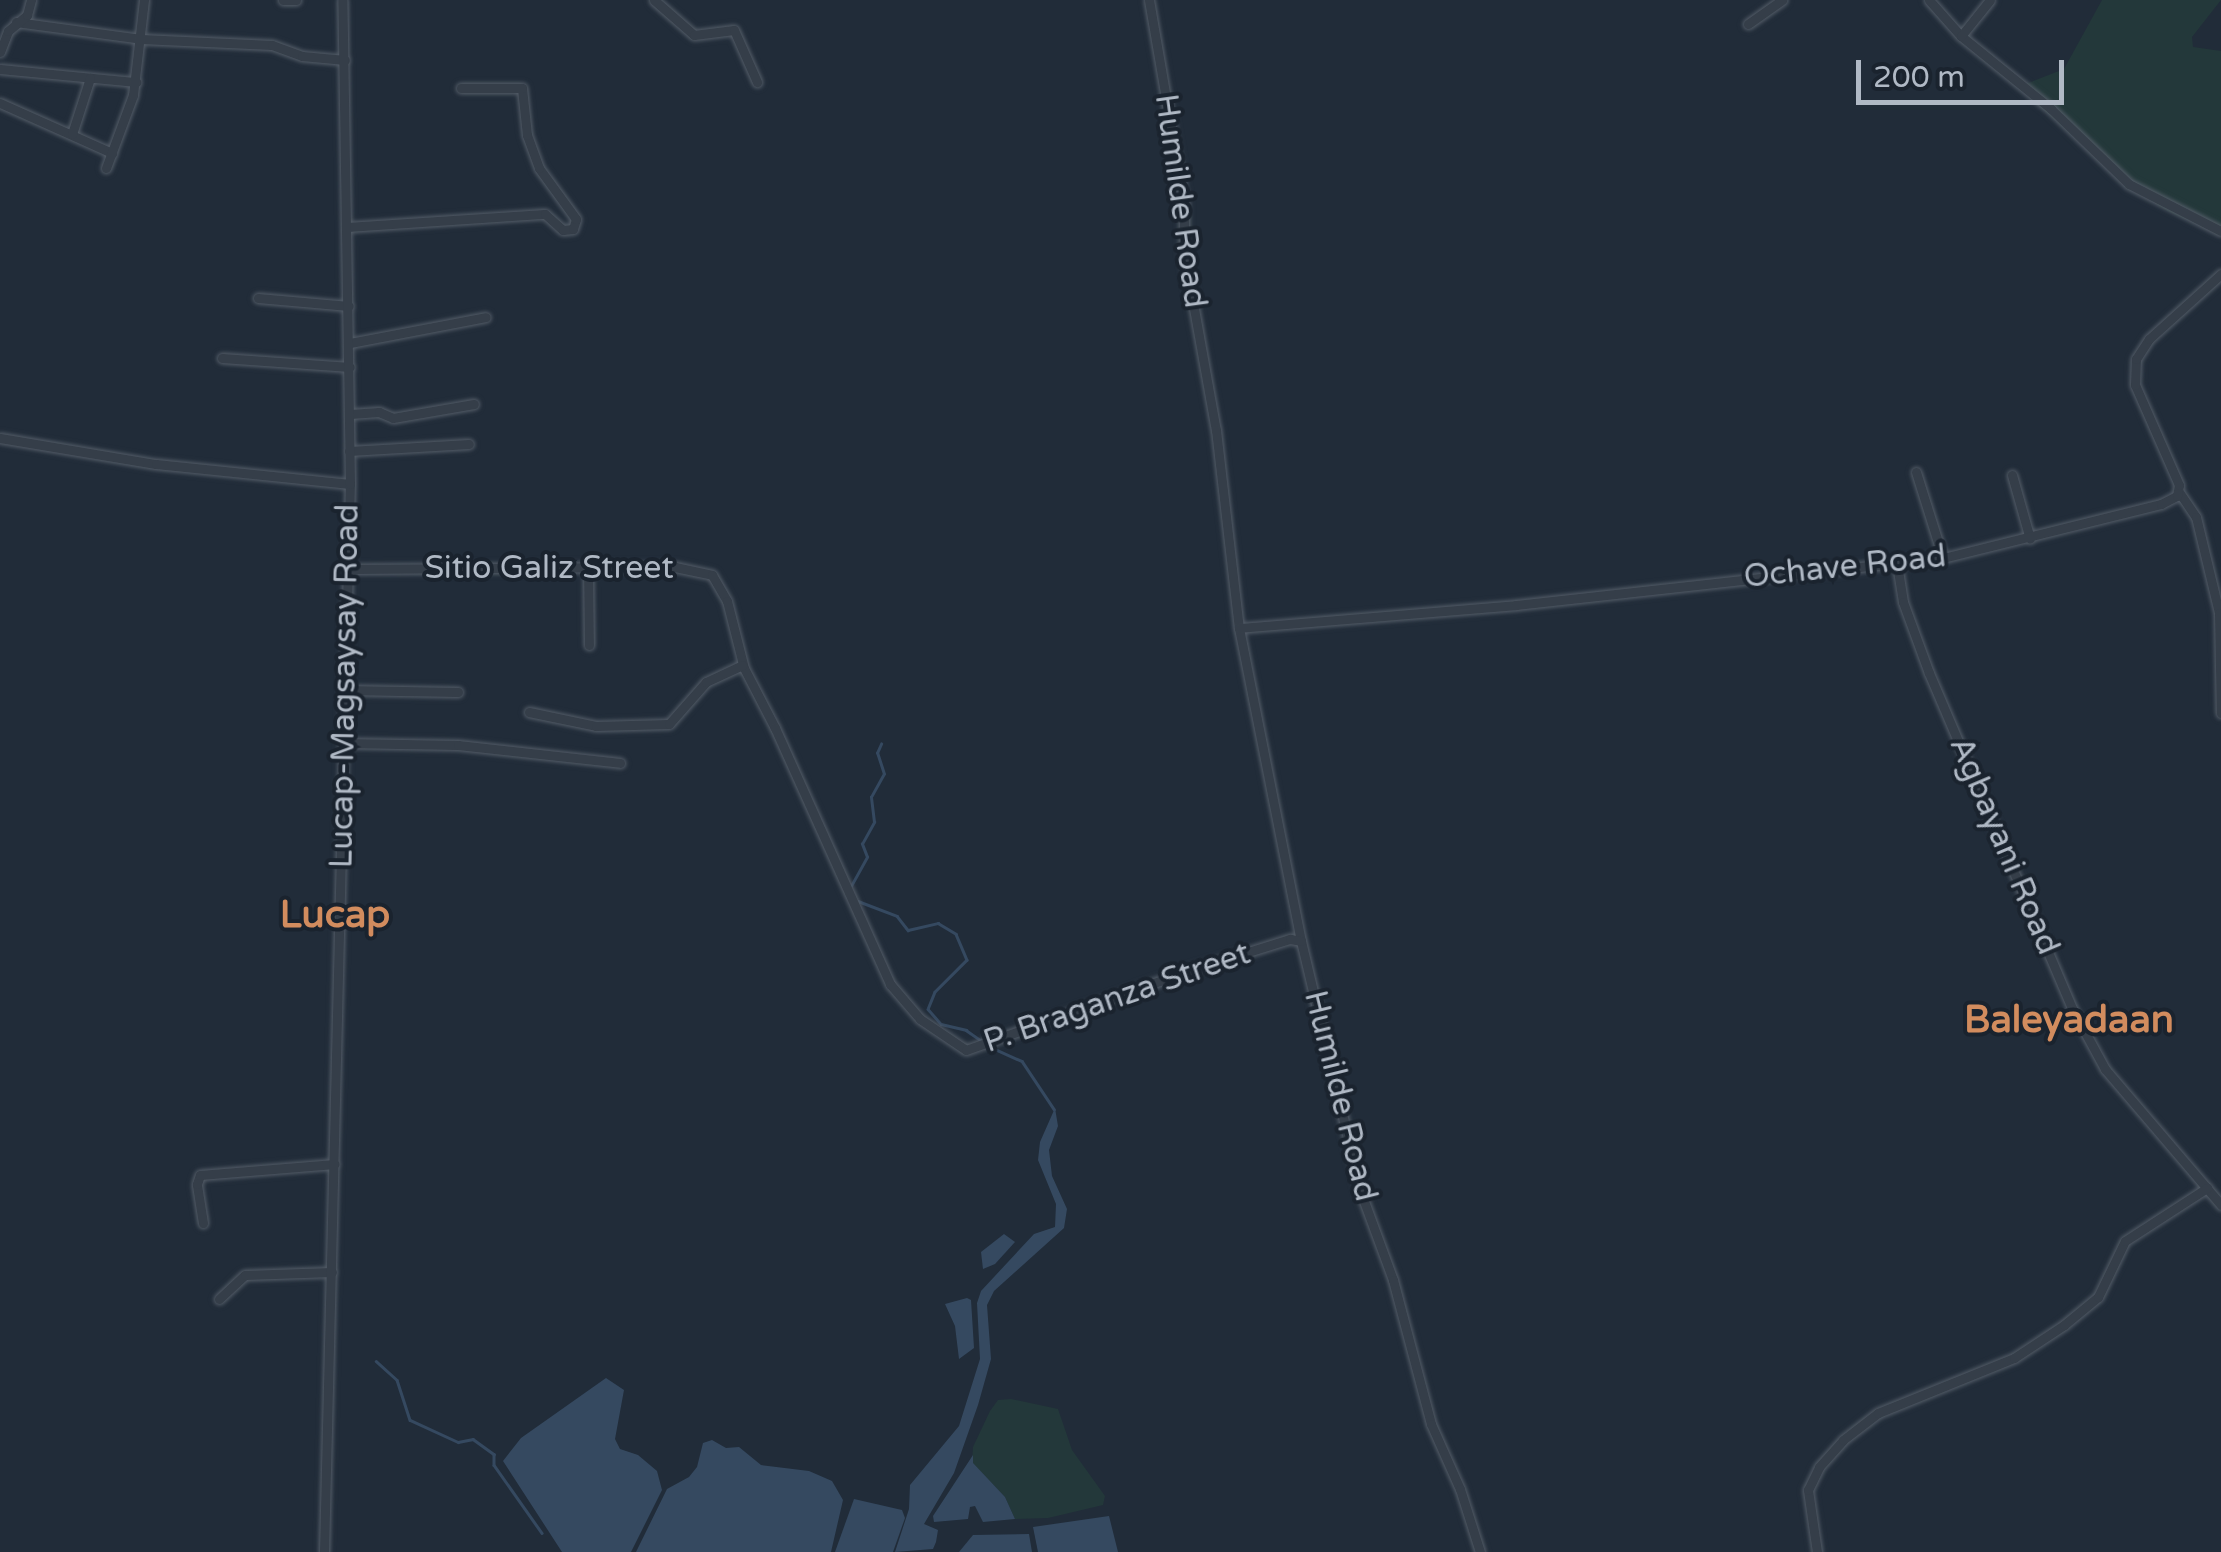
<!DOCTYPE html>
<html>
<head>
<meta charset="utf-8">
<style>
	body { margin:0 }
	#map { position:relative; width:2221px; height:1552px; overflow:hidden; background:#212c39; font-family:"Varela Round",sans-serif }
	div>[style] { position:absolute }
	.green>* { inset:0; background:#23383a }
	.water>* { inset:0; background:#354960 }
	.stream>* { height:2.5px; margin:-1.25px; padding:0 1.25px; transform-origin:1.25px; border-radius:1.25px; background:#354960 }
	.roads { filter:drop-shadow(0 0 2px #535c67) drop-shadow(0 0 2px #535c67) }
	.minor>* { height:9px; margin:-4.5px; padding:0 4.5px; transform-origin:4.5px; border-radius:4.5px; background:#353e49 }
	span { translate:-50% -50%; white-space:nowrap; text-align:center; line-height:1.15; -webkit-text-stroke:8px #1a232e; paint-order:stroke }
	.street-label { font-size:32px; color:#b0b9c5 }
	.quarter-label { font-size:38px; color:#d28c5e; font-weight:700 }
	.scale { position:absolute; left:1856px; top:60px; width:208px; height:45px; box-sizing:border-box; border:5px solid #b0b9c5; border-top:0; padding-left:12px; font-size:30px; line-height:35px; white-space:nowrap; color:#b0b9c5; -webkit-text-stroke:8px #1a232e; paint-order:stroke }
</style>
</head>
<body>
<div id="map">
	<div class="green">
		<div style="clip-path:polygon(2102px 0,2221px 0,2192px 37px,2193px 47px,2221px 51px,2221px 235px,2167px 211px,2125px 183px,2018px 87px,2064px 69px)"></div>
		<div style="clip-path:polygon(1011px 1399px,1058px 1409px,1072px 1450px,1105px 1496px,1103px 1505px,1048px 1518px,1015px 1519px,1005px 1497px,972px 1463px,973px 1447px,990px 1411px,998px 1400px)"></div>
	</div>
	<div class="water">
		<div style="clip-path:polygon(1055px 1108px,1058px 1126px,1049px 1150px,1052px 1176px,1067px 1209px,1064px 1228px,994px 1291px,987px 1305px,991px 1359px,978px 1405px,954px 1473px,924px 1524px,938px 1530px,936px 1542px,933px 1549px,895px 1552px,909px 1509px,910px 1485px,959px 1426px,980px 1359px,977px 1303px,981px 1291px,1034px 1234px,1055px 1227px,1056px 1204px,1038px 1160px,1040px 1142px)"></div>
		<div style="clip-path:polygon(1004px 1234px,1015px 1242px,995px 1264px,983px 1269px,981px 1252px)"></div>
		<div style="clip-path:polygon(967px 1298px,971px 1300px,974px 1348px,959px 1359px,955px 1326px,945px 1304px)"></div>
		<div style="clip-path:polygon(606px 1378px,624px 1390px,615px 1439px,620px 1449px,638px 1455px,657px 1471px,662px 1490px,631px 1552px,562px 1552px,503px 1461px,521px 1438px)"></div>
		<div style="clip-path:polygon(712px 1440px,726px 1448px,739px 1447px,761px 1465px,809px 1471px,832px 1481px,843px 1500px,831px 1552px,636px 1552px,667px 1489px,689px 1477px,697px 1467px,703px 1443px)"></div>
		<div style="clip-path:polygon(973px 1455px,973px 1463px,1005px 1497px,1015px 1519px,983px 1522px,975px 1506px,970px 1507px,968px 1519px,934px 1522px,933px 1516px)"></div>
		<div style="clip-path:polygon(854px 1499px,902px 1510px,905px 1518px,893px 1552px,835px 1552px)"></div>
		<div style="clip-path:polygon(1109px 1516px,1118px 1552px,1038px 1552px,1033px 1527px)"></div>
		<div style="clip-path:polygon(1029px 1534px,1032px 1552px,959px 1552px,973px 1535px)"></div>
	</div>
	<div class="stream">
		<div style="left:851px;top:886px;width:33px;rotate:-61deg"></div>
		<div style="left:867px;top:857px;width:14px;rotate:-111deg"></div>
		<div style="left:862px;top:844px;width:25px;rotate:-61deg"></div>
		<div style="left:874px;top:822px;width:25px;rotate:-97deg"></div>
		<div style="left:871px;top:797px;width:26px;rotate:-61deg"></div>
		<div style="left:884px;top:774px;width:22px;rotate:-108deg"></div>
		<div style="left:877px;top:753px;width:10px;rotate:-66deg"></div>
		<div style="left:858px;top:901px;width:42px;rotate:21deg"></div>
		<div style="left:897px;top:916px;width:18px;rotate:52deg"></div>
		<div style="left:908px;top:930px;width:31px;rotate:-13deg"></div>
		<div style="left:938px;top:923px;width:21px;rotate:31deg"></div>
		<div style="left:956px;top:934px;width:28px;rotate:67deg"></div>
		<div style="left:967px;top:960px;width:45px;rotate:135deg"></div>
		<div style="left:935px;top:992px;width:18px;rotate:112deg"></div>
		<div style="left:928px;top:1009px;width:20px;rotate:49deg"></div>
		<div style="left:941px;top:1024px;width:26px;rotate:13deg"></div>
		<div style="left:966px;top:1030px;width:19px;rotate:35deg"></div>
		<div style="left:988px;top:1046px;width:37px;rotate:24deg"></div>
		<div style="left:1022px;top:1061px;width:58px;rotate:56.3deg"></div>
		<div style="left:376px;top:1361px;width:28px;rotate:42deg"></div>
		<div style="left:397px;top:1380px;width:42px;rotate:72deg"></div>
		<div style="left:410px;top:1420px;width:53px;rotate:24.6deg"></div>
		<div style="left:458px;top:1442px;width:15px;rotate:-11deg"></div>
		<div style="left:473px;top:1439px;width:26px;rotate:36deg"></div>
		<div style="left:494px;top:1454px;width:11px;rotate:90deg"></div>
		<div style="left:494px;top:1465px;width:83px;rotate:54.8deg"></div>
	</div>
	<div class="roads">
		<div class="minor">
			<div style="left:283px;top:0;width:13px"></div>
			<div style="left:654px;top:0;width:53px;rotate:41.2deg"></div>
			<div style="left:694px;top:35px;width:40px;rotate:-7.1deg"></div>
			<div style="left:734px;top:30px;width:57px;rotate:66.1deg"></div>
			<div style="left:1149px;top:0;width:206px;rotate:80.2deg"></div>
			<div style="left:1184px;top:203px;width:50px;rotate:90deg"></div>
			<div style="left:1184px;top:253px;width:180px;rotate:79.8deg"></div>
			<div style="left:1216px;top:430px;width:199px;rotate:83.4deg"></div>
			<div style="left:1239px;top:628px;width:319px;rotate:78.8deg"></div>
			<div style="left:1301px;top:941px;width:259px;rotate:76.6deg"></div>
			<div style="left:1361px;top:1193px;width:93px;rotate:69.8deg"></div>
			<div style="left:1393px;top:1280px;width:149px;rotate:75.2deg"></div>
			<div style="left:1431px;top:1424px;width:71px;rotate:66deg"></div>
			<div style="left:1460px;top:1489px;width:66px;rotate:72.4deg"></div>
			<div style="left:1929px;top:0;width:48px;rotate:48.4deg"></div>
			<div style="left:1961px;top:36px;width:116px;rotate:39deg"></div>
			<div style="left:2051px;top:109px;width:108px;rotate:43.9deg"></div>
			<div style="left:2129px;top:184px;width:103px;rotate:27.1deg"></div>
			<div style="left:16px;top:22px;width:126px;rotate:7.7deg"></div>
			<div style="left:141px;top:39px;width:131px;rotate:2.6deg"></div>
			<div style="left:272px;top:45px;width:32px;rotate:20deg"></div>
			<div style="left:302px;top:56px;width:43px;rotate:5.3deg"></div>
			<div style="left:1748px;top:24px;width:42px;rotate:-35.2deg"></div>
			<div style="left:1961px;top:36px;width:46px;rotate:-51.1deg"></div>
			<div style="left:0;top:52px;width:22px;rotate:-69deg"></div>
			<div style="left:8px;top:31px;width:25px;rotate:-40deg"></div>
			<div style="left:27px;top:15px;width:16px;rotate:-75deg"></div>
			<div style="left:0;top:69px;width:137px;rotate:5.5deg"></div>
			<div style="left:0;top:103px;width:123px;rotate:24.1deg"></div>
			<div style="left:72px;top:134px;width:59px;rotate:-72.2deg"></div>
			<div style="left:106px;top:168px;width:78px;rotate:-69.7deg"></div>
			<div style="left:133px;top:95px;width:96px;rotate:-83.4deg"></div>
			<div style="left:347px;top:227px;width:198px;rotate:-3.8deg"></div>
			<div style="left:545px;top:214px;width:24px;rotate:42deg"></div>
			<div style="left:563px;top:230px;width:10px;rotate:-6deg"></div>
			<div style="left:573px;top:229px;width:10px;rotate:-73deg"></div>
			<div style="left:576px;top:219px;width:63px;rotate:-126deg"></div>
			<div style="left:539px;top:168px;width:35px;rotate:-110deg"></div>
			<div style="left:527px;top:135px;width:47px;rotate:-96.1deg"></div>
			<div style="left:522px;top:88px;width:61px;rotate:180deg"></div>
			<div style="left:258px;top:298px;width:91px;rotate:5deg"></div>
			<div style="left:350px;top:343px;width:138px;rotate:-10.8deg"></div>
			<div style="left:222px;top:358px;width:128px;rotate:4deg"></div>
			<div style="left:350px;top:414px;width:29px;rotate:-4deg"></div>
			<div style="left:379px;top:412px;width:15px;rotate:23deg"></div>
			<div style="left:393px;top:418px;width:82px;rotate:-9.8deg"></div>
			<div style="left:0;top:438px;width:158px;rotate:9.5deg"></div>
			<div style="left:156px;top:464px;width:195px;rotate:5.9deg"></div>
			<div style="left:349px;top:451px;width:120px;rotate:-3.3deg"></div>
			<div style="left:1916px;top:472px;width:90px;rotate:72.6deg"></div>
			<div style="left:2012px;top:475px;width:66px;rotate:74.3deg"></div>
			<div style="left:2179px;top:492px;width:30px;rotate:56deg"></div>
			<div style="left:2196px;top:517px;width:99px;rotate:76.5deg"></div>
			<div style="left:2219px;top:613px;width:100px;rotate:88.9deg"></div>
			<div style="left:1897px;top:564px;width:38px;rotate:81deg"></div>
			<div style="left:1903px;top:602px;width:76px;rotate:69.9deg"></div>
			<div style="left:1929px;top:673px;width:366px;rotate:66.9deg"></div>
			<div style="left:2073px;top:1010px;width:67px;rotate:61.5deg"></div>
			<div style="left:2105px;top:1069px;width:179px;rotate:49.5deg"></div>
			<div style="left:588px;top:568px;width:77px;rotate:89.3deg"></div>
			<div style="left:348px;top:569px;width:327px;rotate:-0.4deg"></div>
			<div style="left:675px;top:567px;width:38px;rotate:12deg"></div>
			<div style="left:712px;top:575px;width:30px;rotate:60deg"></div>
			<div style="left:727px;top:601px;width:69px;rotate:75.8deg"></div>
			<div style="left:744px;top:668px;width:68px;rotate:62.7deg"></div>
			<div style="left:775px;top:728px;width:281px;rotate:65.8deg"></div>
			<div style="left:890px;top:984px;width:46px;rotate:49.4deg"></div>
			<div style="left:920px;top:1019px;width:55px;rotate:34deg"></div>
			<div style="left:966px;top:1050px;width:242px;rotate:-19.6deg"></div>
			<div style="left:1194px;top:969px;width:101px;rotate:-17.4deg"></div>
			<div style="left:1290px;top:939px;width:11px;rotate:10deg"></div>
			<div style="left:1239px;top:628px;width:278px;rotate:-4.7deg"></div>
			<div style="left:1516px;top:605px;width:430px;rotate:-6.3deg"></div>
			<div style="left:1943px;top:558px;width:225px;rotate:-13.9deg"></div>
			<div style="left:2161px;top:504px;width:18px;rotate:-27deg"></div>
			<div style="left:2177px;top:496px;width:11px;rotate:-80deg"></div>
			<div style="left:2179px;top:485px;width:109px;rotate:-113.7deg"></div>
			<div style="left:2135px;top:385px;width:26px;rotate:-88deg"></div>
			<div style="left:2136px;top:359px;width:24px;rotate:-57deg"></div>
			<div style="left:2149px;top:339px;width:97px;rotate:-42.1deg"></div>
			<div style="left:345px;top:690px;width:113px;rotate:1deg"></div>
			<div style="left:529px;top:712px;width:68px;rotate:11.8deg"></div>
			<div style="left:596px;top:726px;width:73px;rotate:-1.6deg"></div>
			<div style="left:669px;top:724px;width:56px;rotate:-48.6deg"></div>
			<div style="left:706px;top:682px;width:40px;rotate:-25deg"></div>
			<div style="left:344px;top:743px;width:114px;rotate:1deg"></div>
			<div style="left:458px;top:745px;width:163px;rotate:6.3deg"></div>
			<div style="left:203px;top:1223px;width:39px;rotate:-99deg"></div>
			<div style="left:197px;top:1184px;width:9px;rotate:-72deg"></div>
			<div style="left:200px;top:1175px;width:135px;rotate:-4.7deg"></div>
			<div style="left:219px;top:1299px;width:35px;rotate:-43deg"></div>
			<div style="left:245px;top:1275px;width:87px;rotate:-2deg"></div>
			<div style="left:324px;top:1552px;width:1068px;rotate:-88.61deg"></div>
			<div style="left:350px;top:484px;width:484px;rotate:-90.9deg"></div>
			<div style="left:1817px;top:1552px;width:63px;rotate:-98.3deg"></div>
			<div style="left:1808px;top:1490px;width:25px;rotate:-64deg"></div>
			<div style="left:1819px;top:1467px;width:36px;rotate:-48deg"></div>
			<div style="left:1843px;top:1440px;width:44px;rotate:-37.6deg"></div>
			<div style="left:1878px;top:1413px;width:147px;rotate:-22deg"></div>
			<div style="left:2014px;top:1358px;width:60px;rotate:-33.4deg"></div>
			<div style="left:2064px;top:1325px;width:44px;rotate:-39.5deg"></div>
			<div style="left:2098px;top:1297px;width:62px;rotate:-64.3deg"></div>
			<div style="left:2125px;top:1241px;width:98px;rotate:-32.9deg"></div>
		</div>
	</div>
	<div class="street-label">
		<span style="left:1180px;top:201px;rotate:82deg">Humilde Road</span>
		<span style="left:1845px;top:567px;rotate:-6deg">Ochave Road</span>
		<span style="left:549px;top:568px">Sitio Galiz Street</span>
		<span style="left:345px;top:686px;rotate:-89deg">Lucap-Magsaysay Road</span>
		<span style="left:2004px;top:846px;rotate:67deg">Agbayani Road</span>
		<span style="left:1117px;top:998px;rotate:-19deg">P. Braganza Street</span>
		<span style="left:1340px;top:1096px;rotate:76deg">Humilde Road</span>
	</div>
	<div class="quarter-label">
		<span style="left:335px;top:916px">Lucap</span>
		<span style="left:2069px;top:1021px">Baleyadaan</span>
	</div>
	<div class="scale">200 m</div>
</div>
</body>
</html>
